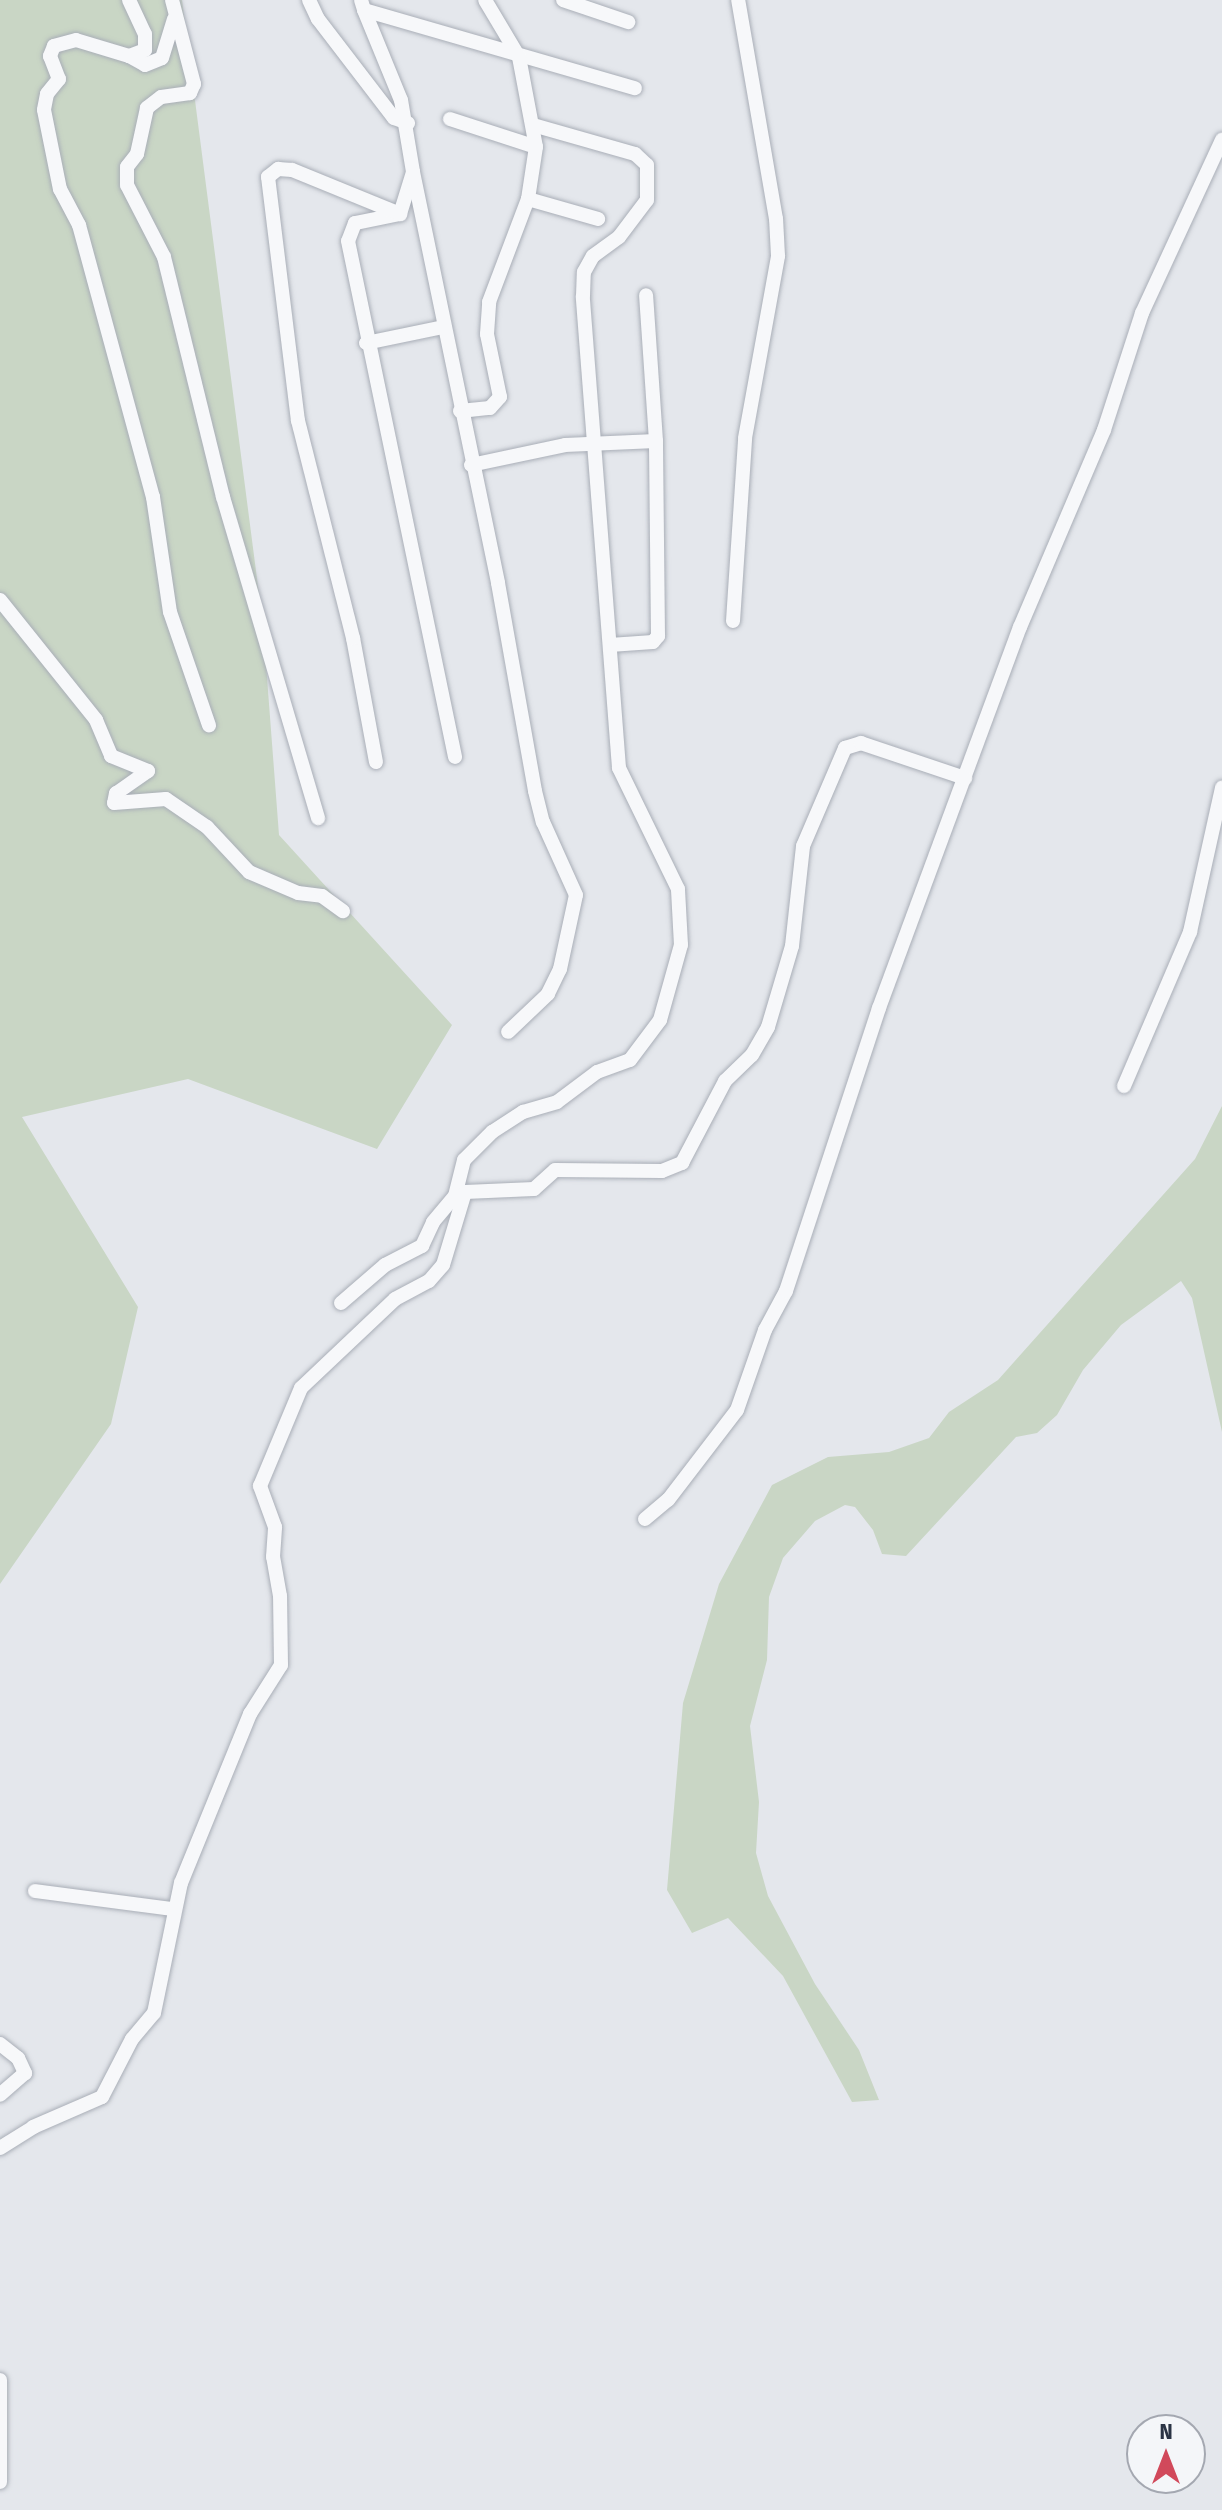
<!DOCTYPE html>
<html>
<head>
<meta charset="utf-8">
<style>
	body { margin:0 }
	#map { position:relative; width:1222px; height:2510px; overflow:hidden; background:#e4e7ec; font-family:"Fira Sans Condensed",sans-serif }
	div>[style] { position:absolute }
	.green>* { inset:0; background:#c9d6c5 }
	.roads { filter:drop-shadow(0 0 2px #a9aeb7) drop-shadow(0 0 2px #a9aeb7) }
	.minor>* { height:14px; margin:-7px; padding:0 7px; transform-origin:7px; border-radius:7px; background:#f7f8fa }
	span { translate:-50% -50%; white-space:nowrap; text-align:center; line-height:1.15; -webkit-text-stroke:8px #f4f6f9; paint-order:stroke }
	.north { position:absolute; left:1126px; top:2414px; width:80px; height:80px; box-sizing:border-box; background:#f4f6f9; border:2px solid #a4a8b1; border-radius:50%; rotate:0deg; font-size:22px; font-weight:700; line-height:32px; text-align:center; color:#2b3445 }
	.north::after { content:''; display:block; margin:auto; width:28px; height:36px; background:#d1495b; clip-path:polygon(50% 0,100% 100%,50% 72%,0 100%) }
</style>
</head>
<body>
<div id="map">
	<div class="green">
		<div style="clip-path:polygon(0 0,182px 0,263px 625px,279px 835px,452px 1025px,377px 1149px,188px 1079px,22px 1117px,138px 1307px,111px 1424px,0 1584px)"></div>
		<div style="clip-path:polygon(1222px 1106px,1222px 1432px,1192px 1298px,1181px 1281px,1121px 1325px,1083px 1370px,1057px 1415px,1037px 1433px,1016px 1437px,906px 1556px,882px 1554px,873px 1530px,855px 1507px,845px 1505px,815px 1521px,783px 1558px,769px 1597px,767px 1660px,750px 1726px,759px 1802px,756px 1853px,768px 1896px,815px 1984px,859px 2050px,879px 2100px,852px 2102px,783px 1976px,728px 1918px,692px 1933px,667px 1890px,683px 1703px,719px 1584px,772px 1485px,828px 1457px,889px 1452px,929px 1438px,949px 1412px,998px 1380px,1195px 1159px)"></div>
	</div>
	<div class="roads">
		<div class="minor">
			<div style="left:129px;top:0;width:38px;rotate:65deg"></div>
			<div style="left:145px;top:34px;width:16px;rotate:90deg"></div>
			<div style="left:145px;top:50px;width:17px;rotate:159deg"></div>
			<div style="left:129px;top:56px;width:55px;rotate:-163.2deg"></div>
			<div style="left:76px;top:40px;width:23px;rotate:165deg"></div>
			<div style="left:54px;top:46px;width:11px;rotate:112deg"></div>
			<div style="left:50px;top:56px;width:25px;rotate:69deg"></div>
			<div style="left:59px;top:79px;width:19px;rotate:129deg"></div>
			<div style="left:47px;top:94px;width:16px;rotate:101deg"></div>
			<div style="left:44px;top:110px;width:81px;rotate:78.6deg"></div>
			<div style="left:60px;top:189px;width:41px;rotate:62.2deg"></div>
			<div style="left:79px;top:225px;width:282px;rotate:74.8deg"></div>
			<div style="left:153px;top:497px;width:116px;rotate:81.6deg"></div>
			<div style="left:170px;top:612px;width:120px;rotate:71deg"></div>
			<div style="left:172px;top:0;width:87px;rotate:75.3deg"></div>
			<div style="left:194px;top:84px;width:10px;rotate:114deg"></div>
			<div style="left:190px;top:93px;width:29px;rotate:172deg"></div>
			<div style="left:161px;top:97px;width:18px;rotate:142deg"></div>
			<div style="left:147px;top:108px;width:47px;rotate:102.3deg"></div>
			<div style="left:137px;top:154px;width:16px;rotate:128deg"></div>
			<div style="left:127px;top:167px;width:18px;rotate:90deg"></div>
			<div style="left:127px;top:185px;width:81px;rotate:62.8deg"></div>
			<div style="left:164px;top:257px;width:247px;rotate:76.2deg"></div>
			<div style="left:223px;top:497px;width:335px;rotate:73.5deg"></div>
			<div style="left:309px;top:0;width:21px;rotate:65deg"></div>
			<div style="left:318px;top:19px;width:125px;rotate:52.5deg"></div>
			<div style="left:394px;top:118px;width:15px;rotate:20deg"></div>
			<div style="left:361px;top:0;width:10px;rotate:73deg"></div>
			<div style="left:364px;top:10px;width:282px;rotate:16.1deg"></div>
			<div style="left:563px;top:0;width:69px;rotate:18.7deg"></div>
			<div style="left:364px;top:10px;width:97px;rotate:67.7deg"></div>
			<div style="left:401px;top:100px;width:73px;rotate:80.5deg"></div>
			<div style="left:413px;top:172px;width:44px;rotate:107.2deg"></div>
			<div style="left:400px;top:214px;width:46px;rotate:168.7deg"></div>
			<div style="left:355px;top:223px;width:19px;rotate:111deg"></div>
			<div style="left:348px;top:241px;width:527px;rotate:78.28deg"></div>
			<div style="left:129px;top:56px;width:18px;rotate:29deg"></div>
			<div style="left:145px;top:65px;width:18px;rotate:-22deg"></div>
			<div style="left:162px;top:58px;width:41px;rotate:-72.9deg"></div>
			<div style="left:450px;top:119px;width:90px;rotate:18deg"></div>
			<div style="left:413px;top:172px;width:420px;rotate:78.3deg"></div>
			<div style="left:498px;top:583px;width:211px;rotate:79.9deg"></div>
			<div style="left:535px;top:791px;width:32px;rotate:76deg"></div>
			<div style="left:543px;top:822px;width:80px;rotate:65.7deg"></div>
			<div style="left:576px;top:895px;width:76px;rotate:102.2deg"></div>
			<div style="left:560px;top:969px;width:28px;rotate:116deg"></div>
			<div style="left:548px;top:994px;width:55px;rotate:136.5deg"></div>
			<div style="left:528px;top:199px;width:73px;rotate:15.9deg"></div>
			<div style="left:366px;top:343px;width:79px;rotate:-11.7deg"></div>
			<div style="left:460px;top:411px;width:30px;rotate:-6deg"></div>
			<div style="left:490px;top:408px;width:15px;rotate:-48deg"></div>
			<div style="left:500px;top:397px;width:64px;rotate:-101.7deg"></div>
			<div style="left:487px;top:334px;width:32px;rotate:-86deg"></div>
			<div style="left:489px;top:302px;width:110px;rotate:-69.3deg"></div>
			<div style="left:528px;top:199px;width:53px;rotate:-81.3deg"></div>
			<div style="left:536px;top:147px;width:92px;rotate:-100.7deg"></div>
			<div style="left:519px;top:57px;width:66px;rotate:-120.8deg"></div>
			<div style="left:471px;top:465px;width:96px;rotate:-12deg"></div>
			<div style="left:565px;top:445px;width:91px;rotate:-2.5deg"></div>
			<div style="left:0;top:600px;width:154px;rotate:51.3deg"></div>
			<div style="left:96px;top:720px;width:39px;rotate:67deg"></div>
			<div style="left:111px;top:756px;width:40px;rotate:22deg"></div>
			<div style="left:148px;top:771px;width:39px;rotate:145deg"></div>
			<div style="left:116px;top:793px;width:10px;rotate:101deg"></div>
			<div style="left:114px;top:803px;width:52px;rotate:-4.4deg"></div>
			<div style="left:166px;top:799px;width:50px;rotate:34.3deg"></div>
			<div style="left:207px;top:827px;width:62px;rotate:47deg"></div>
			<div style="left:249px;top:872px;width:53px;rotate:23.2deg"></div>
			<div style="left:298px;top:893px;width:24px;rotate:7deg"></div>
			<div style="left:322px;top:896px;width:26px;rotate:36deg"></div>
			<div style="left:733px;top:621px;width:183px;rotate:-86.2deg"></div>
			<div style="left:745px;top:438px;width:185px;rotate:-79.7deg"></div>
			<div style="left:778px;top:256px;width:37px;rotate:-93deg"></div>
			<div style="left:776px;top:219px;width:222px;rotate:-99.8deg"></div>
			<div style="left:610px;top:645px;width:43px;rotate:-4deg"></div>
			<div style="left:653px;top:642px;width:8px;rotate:-50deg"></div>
			<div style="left:658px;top:636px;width:195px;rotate:-90.6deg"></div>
			<div style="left:656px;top:441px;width:146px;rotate:-93.9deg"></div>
			<div style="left:376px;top:762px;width:126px;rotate:-100.5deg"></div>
			<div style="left:353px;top:638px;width:224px;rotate:-104.2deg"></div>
			<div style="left:298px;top:421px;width:246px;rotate:-97deg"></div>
			<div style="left:268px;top:177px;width:13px;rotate:-39deg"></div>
			<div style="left:278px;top:169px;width:14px;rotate:4deg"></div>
			<div style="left:292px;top:170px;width:117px;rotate:22.2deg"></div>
			<div style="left:1124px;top:1086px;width:168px;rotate:-66.8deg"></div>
			<div style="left:1190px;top:932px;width:148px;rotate:-77.5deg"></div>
			<div style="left:341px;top:1303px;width:58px;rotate:-40.8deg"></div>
			<div style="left:385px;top:1265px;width:42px;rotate:-27.2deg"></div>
			<div style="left:422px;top:1246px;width:26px;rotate:-65deg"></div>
			<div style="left:433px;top:1222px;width:34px;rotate:-50deg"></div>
			<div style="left:455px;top:1196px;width:37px;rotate:-76deg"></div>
			<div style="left:464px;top:1160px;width:40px;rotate:-45deg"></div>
			<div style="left:492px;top:1132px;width:37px;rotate:-33deg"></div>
			<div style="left:523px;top:1112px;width:35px;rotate:-16deg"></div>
			<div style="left:557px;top:1102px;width:50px;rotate:-36.9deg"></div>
			<div style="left:597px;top:1072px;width:35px;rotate:-20deg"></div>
			<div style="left:630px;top:1060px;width:50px;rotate:-53.1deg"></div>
			<div style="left:660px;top:1020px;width:78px;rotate:-74.4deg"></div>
			<div style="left:681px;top:945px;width:56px;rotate:-93.1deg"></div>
			<div style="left:678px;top:889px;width:135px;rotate:-116deg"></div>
			<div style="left:619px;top:768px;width:473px;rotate:-94.4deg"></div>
			<div style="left:583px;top:296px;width:24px;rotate:-88deg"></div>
			<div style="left:584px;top:272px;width:18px;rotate:-61deg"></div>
			<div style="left:593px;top:256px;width:32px;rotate:-36deg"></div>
			<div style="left:619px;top:237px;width:46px;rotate:-52.9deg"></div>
			<div style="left:647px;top:200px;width:35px;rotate:-90deg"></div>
			<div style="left:647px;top:165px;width:16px;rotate:-137deg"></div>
			<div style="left:635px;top:154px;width:106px;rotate:-164.1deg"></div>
			<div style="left:645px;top:1519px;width:30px;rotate:-40deg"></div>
			<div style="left:668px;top:1500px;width:113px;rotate:-52.5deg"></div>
			<div style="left:737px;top:1410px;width:85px;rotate:-70.7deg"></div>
			<div style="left:765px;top:1330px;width:44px;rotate:-61.7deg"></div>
			<div style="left:786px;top:1291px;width:298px;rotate:-71.8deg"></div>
			<div style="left:879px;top:1008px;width:406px;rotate:-69.7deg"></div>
			<div style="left:1020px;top:627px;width:214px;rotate:-66.9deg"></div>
			<div style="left:1104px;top:430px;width:123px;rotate:-72deg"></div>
			<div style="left:1142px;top:313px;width:191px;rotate:-65.2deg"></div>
			<div style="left:35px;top:1891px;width:138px;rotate:7.5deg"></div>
			<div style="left:0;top:2044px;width:23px;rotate:38deg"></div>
			<div style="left:18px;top:2058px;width:17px;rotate:65deg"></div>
			<div style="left:25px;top:2073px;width:33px;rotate:139deg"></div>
			<div style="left:0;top:2148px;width:39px;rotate:-32deg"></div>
			<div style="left:33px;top:2127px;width:75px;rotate:-23.5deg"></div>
			<div style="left:102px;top:2097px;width:65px;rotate:-62.7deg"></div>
			<div style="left:132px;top:2039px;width:34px;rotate:-50deg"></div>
			<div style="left:154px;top:2013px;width:133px;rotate:-78.3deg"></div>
			<div style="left:181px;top:1883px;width:183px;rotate:-67.8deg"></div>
			<div style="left:250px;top:1714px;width:58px;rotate:-57.7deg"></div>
			<div style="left:281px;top:1665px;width:69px;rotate:-90.8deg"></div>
			<div style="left:280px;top:1596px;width:40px;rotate:-100deg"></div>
			<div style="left:273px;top:1557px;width:30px;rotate:-86deg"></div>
			<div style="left:275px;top:1527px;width:44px;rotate:-110.1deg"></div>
			<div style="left:260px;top:1486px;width:106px;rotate:-67.3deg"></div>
			<div style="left:301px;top:1388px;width:129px;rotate:-43.4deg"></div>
			<div style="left:395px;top:1299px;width:38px;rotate:-28deg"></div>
			<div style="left:429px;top:1281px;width:21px;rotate:-49deg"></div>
			<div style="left:443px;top:1265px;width:76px;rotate:-73.2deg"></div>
			<div style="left:465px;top:1192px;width:69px;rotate:-2.5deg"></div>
			<div style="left:534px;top:1189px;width:28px;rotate:-42deg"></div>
			<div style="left:555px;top:1170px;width:107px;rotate:0.5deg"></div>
			<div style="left:662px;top:1171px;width:22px;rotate:-22deg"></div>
			<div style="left:682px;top:1163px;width:93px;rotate:-62.3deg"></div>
			<div style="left:725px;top:1081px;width:37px;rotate:-44deg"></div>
			<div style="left:752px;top:1055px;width:32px;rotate:-60deg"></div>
			<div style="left:768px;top:1027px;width:84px;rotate:-73.5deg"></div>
			<div style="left:792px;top:946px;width:101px;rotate:-83.7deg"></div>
			<div style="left:803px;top:846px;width:107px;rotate:-66.8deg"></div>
			<div style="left:845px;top:748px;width:17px;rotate:-17deg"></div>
			<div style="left:861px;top:743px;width:110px;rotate:18.6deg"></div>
			<div style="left:0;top:2380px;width:102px;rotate:90deg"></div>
		</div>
	</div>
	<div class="north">N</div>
</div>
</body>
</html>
